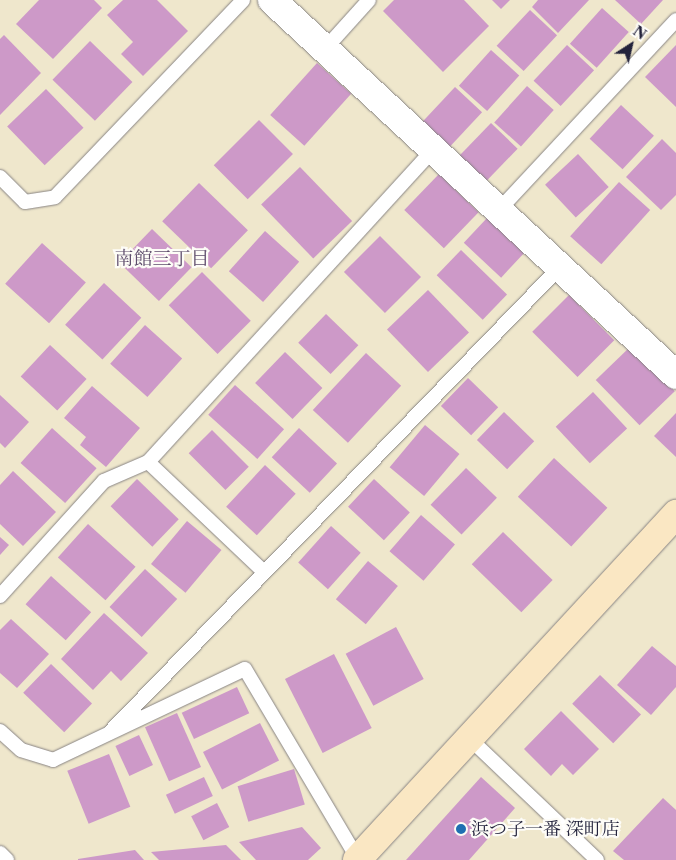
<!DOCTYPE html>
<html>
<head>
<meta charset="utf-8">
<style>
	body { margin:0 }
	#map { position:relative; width:676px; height:860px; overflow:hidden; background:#efe7cc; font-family:"Libre Caslon Text","Noto Serif JP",serif }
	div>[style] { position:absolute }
	.building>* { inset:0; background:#cd99c8; transform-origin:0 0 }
	.roads { filter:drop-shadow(0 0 1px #888484) drop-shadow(0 0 1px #888484) }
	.lane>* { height:14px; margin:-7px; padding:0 7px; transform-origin:7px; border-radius:7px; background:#fff }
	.street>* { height:28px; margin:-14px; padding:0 14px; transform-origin:14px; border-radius:14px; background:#fff }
	.secondary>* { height:28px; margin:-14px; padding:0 14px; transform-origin:14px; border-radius:14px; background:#fae7c3 }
	.dots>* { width:14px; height:14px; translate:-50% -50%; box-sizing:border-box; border:2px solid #fdfcf7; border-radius:50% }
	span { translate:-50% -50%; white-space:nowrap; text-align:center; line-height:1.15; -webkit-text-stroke:4.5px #fdfcf7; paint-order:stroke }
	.poi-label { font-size:18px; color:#22223b }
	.left { translate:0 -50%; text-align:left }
	.neighbourhood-label { font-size:19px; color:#5e4c6c }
	.north { position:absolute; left:606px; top:20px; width:50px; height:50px; -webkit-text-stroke:4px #fdfcf7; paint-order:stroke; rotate:35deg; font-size:14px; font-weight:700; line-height:20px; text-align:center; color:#22223b }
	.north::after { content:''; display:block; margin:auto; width:18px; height:22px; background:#22223b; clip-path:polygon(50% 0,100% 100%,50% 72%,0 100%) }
</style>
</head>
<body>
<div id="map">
	<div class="building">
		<div style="clip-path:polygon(39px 0,94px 0,102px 8px,53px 59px,16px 24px)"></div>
		<div style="clip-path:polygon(123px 0,157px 0,188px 31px,143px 76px,121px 54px,133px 42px,107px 15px)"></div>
		<div style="clip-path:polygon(394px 0,464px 0,489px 26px,443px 72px,383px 11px)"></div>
		<div style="clip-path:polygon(492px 0,510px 0,501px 9px)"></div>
		<div style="clip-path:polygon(538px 0,589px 0,558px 33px,532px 7px)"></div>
		<div style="clip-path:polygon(615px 0,663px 0,641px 24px)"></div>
		<div style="left:602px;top:8px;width:36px;height:48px;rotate:42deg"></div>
		<div style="left:530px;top:10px;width:37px;height:49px;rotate:43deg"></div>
		<div style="clip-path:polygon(4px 35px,41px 73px,0 115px,0 39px)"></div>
		<div style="left:90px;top:41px;width:59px;height:54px;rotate:44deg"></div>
		<div style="left:567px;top:45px;width:37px;height:49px;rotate:43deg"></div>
		<div style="clip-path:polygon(676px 45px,676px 107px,645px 77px)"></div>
		<div style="left:491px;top:50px;width:38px;height:48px;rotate:42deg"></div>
		<div style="left:317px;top:63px;width:46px;height:70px;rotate:42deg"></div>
		<div style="left:527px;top:86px;width:36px;height:49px;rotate:42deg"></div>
		<div style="left:455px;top:87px;width:37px;height:49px;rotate:43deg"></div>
		<div style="left:46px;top:89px;width:54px;height:54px;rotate:46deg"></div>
		<div style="left:621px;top:105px;width:45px;height:46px;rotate:43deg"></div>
		<div style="left:259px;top:120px;width:48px;height:64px;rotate:45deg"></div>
		<div style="left:491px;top:123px;width:37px;height:49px;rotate:44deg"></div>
		<div style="clip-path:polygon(662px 139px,676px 153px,676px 195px,661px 210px,626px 177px)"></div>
		<div style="left:578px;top:154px;width:45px;height:45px;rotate:47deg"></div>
		<div style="left:300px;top:167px;width:75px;height:54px;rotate:46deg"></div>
		<div style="left:439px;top:174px;width:55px;height:50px;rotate:44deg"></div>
		<div style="left:619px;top:182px;width:42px;height:73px;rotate:42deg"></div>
		<div style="left:199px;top:183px;width:68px;height:53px;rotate:44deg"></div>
		<div style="left:487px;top:218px;width:51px;height:34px;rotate:43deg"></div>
		<div style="left:152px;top:229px;width:55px;height:47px;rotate:44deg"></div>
		<div style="left:265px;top:231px;width:46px;height:54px;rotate:42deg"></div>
		<div style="left:380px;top:236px;width:58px;height:51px;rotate:45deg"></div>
		<div style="left:42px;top:243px;width:59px;height:55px;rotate:42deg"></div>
		<div style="left:461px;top:250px;width:64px;height:35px;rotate:44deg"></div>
		<div style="left:202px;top:272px;width:69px;height:47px;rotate:45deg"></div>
		<div style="left:104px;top:283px;width:51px;height:57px;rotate:43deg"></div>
		<div style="left:428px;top:290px;width:59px;height:57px;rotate:46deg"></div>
		<div style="left:569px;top:295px;width:64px;height:52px;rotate:45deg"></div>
		<div style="left:326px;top:314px;width:45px;height:40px;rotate:44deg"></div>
		<div style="left:145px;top:325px;width:50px;height:52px;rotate:42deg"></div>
		<div style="left:50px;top:345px;width:50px;height:43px;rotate:43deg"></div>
		<div style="left:631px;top:346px;width:63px;height:49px;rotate:46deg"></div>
		<div style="left:285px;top:352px;width:52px;height:43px;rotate:44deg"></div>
		<div style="left:366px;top:353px;width:48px;height:78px;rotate:43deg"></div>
		<div style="left:468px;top:378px;width:42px;height:39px;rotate:44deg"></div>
		<div style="left:235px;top:385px;width:66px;height:40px;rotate:42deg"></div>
		<div style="clip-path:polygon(92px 386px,140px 428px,106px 467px,80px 445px,86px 437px,64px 418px)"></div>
		<div style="left:593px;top:392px;width:50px;height:51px;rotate:47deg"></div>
		<div style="clip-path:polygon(0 395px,29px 422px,5px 448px,0 443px)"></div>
		<div style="left:504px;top:412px;width:42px;height:39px;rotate:44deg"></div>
		<div style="clip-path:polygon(676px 413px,676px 457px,654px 436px)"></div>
		<div style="left:425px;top:425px;width:45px;height:55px;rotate:40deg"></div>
		<div style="left:52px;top:428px;width:60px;height:47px;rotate:42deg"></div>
		<div style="left:299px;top:428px;width:52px;height:40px;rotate:43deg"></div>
		<div style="left:212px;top:430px;width:52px;height:33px;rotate:45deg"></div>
		<div style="left:554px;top:458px;width:73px;height:53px;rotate:43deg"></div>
		<div style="left:265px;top:465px;width:42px;height:57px;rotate:43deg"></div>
		<div style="left:466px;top:468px;width:43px;height:51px;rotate:44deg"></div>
		<div style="clip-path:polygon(13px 471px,56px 512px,23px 546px,0 524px,0 485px)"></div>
		<div style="left:137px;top:479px;width:58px;height:38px;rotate:44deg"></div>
		<div style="left:374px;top:479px;width:49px;height:38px;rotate:43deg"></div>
		<div style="left:421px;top:515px;width:45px;height:48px;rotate:41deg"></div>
		<div style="left:187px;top:521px;width:45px;height:56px;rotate:40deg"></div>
		<div style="left:88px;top:524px;width:64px;height:45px;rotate:42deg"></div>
		<div style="left:331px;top:526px;width:40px;height:49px;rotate:42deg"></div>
		<div style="left:503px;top:532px;width:69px;height:45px;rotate:44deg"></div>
		<div style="clip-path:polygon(0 537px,9px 545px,0 555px)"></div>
		<div style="left:368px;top:561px;width:39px;height:50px;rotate:40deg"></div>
		<div style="left:145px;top:569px;width:44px;height:52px;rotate:43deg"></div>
		<div style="left:51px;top:576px;width:54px;height:38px;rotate:42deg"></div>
		<div style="clip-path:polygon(104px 613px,148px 653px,121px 681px,111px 671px,93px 690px,61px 659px)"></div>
		<div style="clip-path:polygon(11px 619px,49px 654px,17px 688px,0 673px,0 630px)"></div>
		<div style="left:396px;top:627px;width:59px;height:57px;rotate:62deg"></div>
		<div style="clip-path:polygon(652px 646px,676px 666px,676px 687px,651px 715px,617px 685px)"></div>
		<div style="left:334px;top:654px;width:83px;height:55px;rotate:63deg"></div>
		<div style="left:51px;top:664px;width:57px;height:40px;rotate:44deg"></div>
		<div style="left:600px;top:675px;width:57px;height:40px;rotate:44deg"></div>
		<div style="left:237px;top:687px;width:29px;height:61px;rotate:65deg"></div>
		<div style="clip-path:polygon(561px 711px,599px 749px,573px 775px,562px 764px,551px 776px,524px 749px)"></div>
		<div style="left:177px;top:713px;width:59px;height:35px;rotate:66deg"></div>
		<div style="left:260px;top:723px;width:42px;height:64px;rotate:63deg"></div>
		<div style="left:139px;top:735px;width:33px;height:26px;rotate:65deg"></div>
		<div style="left:109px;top:754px;width:57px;height:45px;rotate:68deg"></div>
		<div style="left:294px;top:769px;width:37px;height:59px;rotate:73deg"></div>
		<div style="left:204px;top:777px;width:21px;height:42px;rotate:65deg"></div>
		<div style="clip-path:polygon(481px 777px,515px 808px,469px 860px,406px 860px)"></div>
		<div style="clip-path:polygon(663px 798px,676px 810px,676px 860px,624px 860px,613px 851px)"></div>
		<div style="left:217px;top:803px;width:27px;height:29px;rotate:63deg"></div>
		<div style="clip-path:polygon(302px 827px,321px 848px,308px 860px,256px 860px,239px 842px)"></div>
		<div style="clip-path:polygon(226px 845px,241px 860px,159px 860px,151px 852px)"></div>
		<div style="clip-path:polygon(135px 850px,144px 860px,78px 860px,78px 859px)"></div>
	</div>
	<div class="roads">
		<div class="lane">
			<div style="left:324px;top:50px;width:67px;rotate:-48deg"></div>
			<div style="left:0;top:177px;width:35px;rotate:45deg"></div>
			<div style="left:25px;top:202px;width:30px;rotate:-9deg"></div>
			<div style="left:55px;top:197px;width:272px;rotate:-46.3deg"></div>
			<div style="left:498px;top:211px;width:261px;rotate:-47deg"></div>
			<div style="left:263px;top:571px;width:158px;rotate:-136.5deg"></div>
			<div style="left:148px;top:462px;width:423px;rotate:-47.6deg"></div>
			<div style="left:0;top:596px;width:155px;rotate:-47.9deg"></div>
			<div style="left:104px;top:481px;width:48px;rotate:-23.4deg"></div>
			<div style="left:0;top:731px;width:28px;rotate:42deg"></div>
			<div style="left:21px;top:750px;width:34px;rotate:17deg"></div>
			<div style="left:53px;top:760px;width:212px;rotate:-25.4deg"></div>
			<div style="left:245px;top:669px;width:221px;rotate:59.3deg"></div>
			<div style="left:110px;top:732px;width:647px;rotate:-45.94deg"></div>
			<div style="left:468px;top:737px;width:178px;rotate:43.6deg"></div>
			<div style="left:0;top:853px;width:10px;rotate:45deg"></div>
		</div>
		<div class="street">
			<div style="left:272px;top:0;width:551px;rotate:42.87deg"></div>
		</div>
		<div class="secondary">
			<div style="left:357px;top:860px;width:471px;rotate:-47.3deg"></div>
		</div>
	</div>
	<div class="dots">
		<div style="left:461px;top:829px;background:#1f6fb2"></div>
	</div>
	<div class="poi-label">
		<span class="left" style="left:471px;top:829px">浜つ子一番 深町店</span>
	</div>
	<div class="neighbourhood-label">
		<span style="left:162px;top:259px">南館三丁目</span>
	</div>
	<div class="north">N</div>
</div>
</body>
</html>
